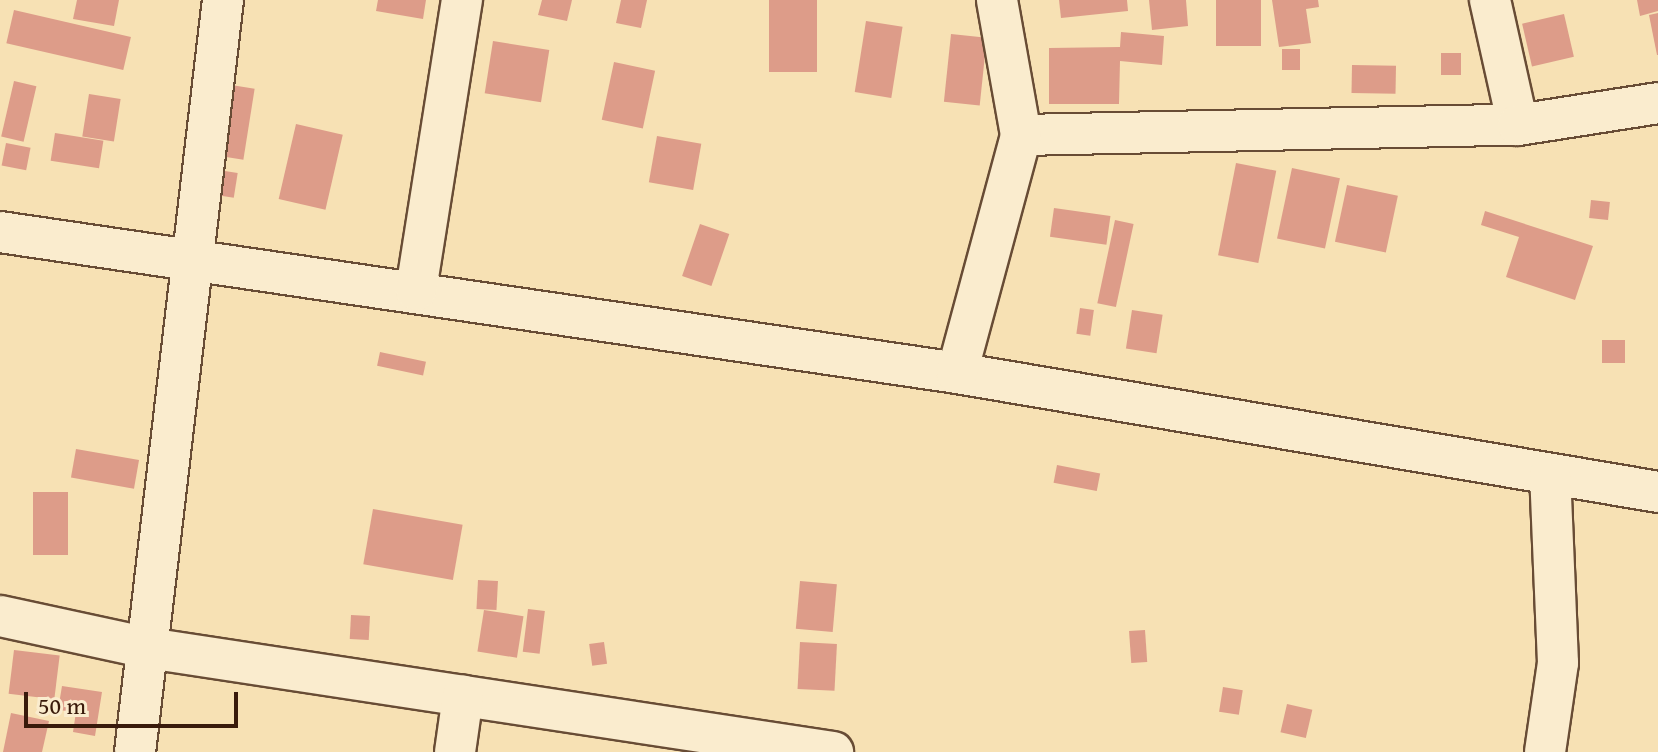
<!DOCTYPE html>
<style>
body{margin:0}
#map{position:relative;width:1658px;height:752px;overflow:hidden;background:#f7e1b4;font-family:"Gentium Book Plus",serif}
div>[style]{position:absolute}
.building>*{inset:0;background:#dd9c89;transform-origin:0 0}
.roads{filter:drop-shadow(2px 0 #684c35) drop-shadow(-2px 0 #684c35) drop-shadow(0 2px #684c35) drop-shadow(0 -2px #684c35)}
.minor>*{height:40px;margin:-20px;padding:0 20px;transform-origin:20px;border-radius:20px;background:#faecce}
span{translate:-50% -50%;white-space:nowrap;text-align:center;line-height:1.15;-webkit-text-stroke:8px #faecce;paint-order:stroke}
.scale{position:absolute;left:24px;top:692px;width:214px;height:36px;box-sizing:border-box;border:4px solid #391a0b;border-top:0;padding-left:10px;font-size:24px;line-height:28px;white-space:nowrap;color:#391a0b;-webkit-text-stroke:6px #faecce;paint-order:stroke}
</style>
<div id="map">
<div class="building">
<div style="clip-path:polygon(77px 0,119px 0,114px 26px,73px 19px)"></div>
<div style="clip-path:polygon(378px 0,426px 0,423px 19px,376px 11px)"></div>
<div style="clip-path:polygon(542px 0,572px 0,567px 21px,538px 15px)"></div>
<div style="clip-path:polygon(621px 0,647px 0,641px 28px,616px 23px)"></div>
<div style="left:769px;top:0;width:48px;height:72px"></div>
<div style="clip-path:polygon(1059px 0,1127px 0,1128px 11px,1061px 18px)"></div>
<div style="clip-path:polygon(1149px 0,1186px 0,1188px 26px,1152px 30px)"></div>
<div style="left:1216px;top:0;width:45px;height:46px"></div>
<div style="clip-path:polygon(1272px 0,1318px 0,1319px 7px,1306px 9px,1311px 43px,1279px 47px)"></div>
<div style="clip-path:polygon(1637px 0,1658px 0,1658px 11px,1640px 16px)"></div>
<div style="left:14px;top:10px;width:120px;height:34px;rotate:13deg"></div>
<div style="clip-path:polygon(1658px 13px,1658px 55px,1657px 55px,1649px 15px)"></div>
<div style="left:1564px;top:14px;width:44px;height:43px;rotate:77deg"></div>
<div style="left:866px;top:21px;width:37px;height:72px;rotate:9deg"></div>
<div style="clip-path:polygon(1121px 32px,1164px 36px,1162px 65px,1120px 61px,1119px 104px,1049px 104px,1049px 48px,1120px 47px)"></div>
<div style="left:951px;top:34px;width:36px;height:68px;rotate:6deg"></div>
<div style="left:493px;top:41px;width:57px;height:53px;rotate:9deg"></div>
<div style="left:1282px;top:49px;width:18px;height:21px"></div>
<div style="left:1441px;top:53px;width:20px;height:22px"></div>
<div style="left:614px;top:62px;width:42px;height:59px;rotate:12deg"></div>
<div style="left:1352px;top:65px;width:44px;height:28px;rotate:1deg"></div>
<div style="left:14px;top:81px;width:23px;height:57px;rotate:13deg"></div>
<div style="left:225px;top:84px;width:30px;height:72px;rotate:9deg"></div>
<div style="left:89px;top:94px;width:32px;height:43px;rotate:9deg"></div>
<div style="left:296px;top:124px;width:48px;height:77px;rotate:13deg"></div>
<div style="left:55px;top:133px;width:49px;height:28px;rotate:9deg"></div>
<div style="left:657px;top:136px;width:45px;height:47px;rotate:10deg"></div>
<div style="left:6px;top:143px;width:25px;height:23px;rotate:11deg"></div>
<div style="left:1236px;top:163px;width:41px;height:94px;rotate:11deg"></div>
<div style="left:1292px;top:168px;width:49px;height:72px;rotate:12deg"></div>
<div style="left:212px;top:169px;width:26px;height:25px;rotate:9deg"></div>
<div style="left:1347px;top:185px;width:52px;height:58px;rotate:12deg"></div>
<div style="left:1591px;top:200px;width:19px;height:18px;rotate:6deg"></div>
<div style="left:1054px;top:208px;width:57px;height:29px;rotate:8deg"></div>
<div style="clip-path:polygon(1485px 211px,1593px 246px,1575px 300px,1506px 277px,1519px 237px,1481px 225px)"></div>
<div style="left:1115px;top:220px;width:19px;height:85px;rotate:12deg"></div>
<div style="left:700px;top:224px;width:31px;height:55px;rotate:19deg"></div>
<div style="left:1080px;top:308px;width:14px;height:26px;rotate:8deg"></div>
<div style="left:1132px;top:310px;width:31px;height:39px;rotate:9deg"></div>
<div style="left:1602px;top:340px;width:23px;height:23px"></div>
<div style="left:380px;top:352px;width:47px;height:14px;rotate:12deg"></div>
<div style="left:76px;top:449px;width:64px;height:29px;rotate:10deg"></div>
<div style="left:1057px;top:465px;width:44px;height:18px;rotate:11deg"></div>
<div style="left:33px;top:492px;width:35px;height:63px"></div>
<div style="left:373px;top:509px;width:91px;height:56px;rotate:10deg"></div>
<div style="left:478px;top:580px;width:20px;height:29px;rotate:3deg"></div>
<div style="left:800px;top:581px;width:37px;height:48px;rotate:5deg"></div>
<div style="left:528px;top:609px;width:17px;height:43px;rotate:7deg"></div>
<div style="left:484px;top:610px;width:40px;height:42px;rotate:9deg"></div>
<div style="left:351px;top:615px;width:19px;height:24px;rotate:3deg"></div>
<div style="left:1145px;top:630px;width:32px;height:16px;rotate:86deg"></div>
<div style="left:604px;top:642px;width:22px;height:15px;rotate:82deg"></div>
<div style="left:800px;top:642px;width:37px;height:47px;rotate:3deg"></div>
<div style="left:14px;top:650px;width:46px;height:44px;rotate:7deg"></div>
<div style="clip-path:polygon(62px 686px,102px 692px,95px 736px,73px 732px,76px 712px,58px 710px)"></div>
<div style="left:1223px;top:687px;width:20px;height:25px;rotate:9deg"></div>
<div style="left:1287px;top:704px;width:26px;height:29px;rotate:13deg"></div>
<div style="clip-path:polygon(11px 713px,49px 721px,42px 752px,3px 752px)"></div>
</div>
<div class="roads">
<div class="minor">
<div style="left:1490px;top:0;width:128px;rotate:77.4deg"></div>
<div style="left:1021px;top:135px;width:497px;rotate:-1.2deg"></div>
<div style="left:1518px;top:125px;width:142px;rotate:-8.9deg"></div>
<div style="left:0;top:232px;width:967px;rotate:8.38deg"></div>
<div style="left:957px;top:373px;width:711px;rotate:9.63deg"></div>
<div style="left:416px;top:290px;width:294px;rotate:-81deg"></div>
<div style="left:957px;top:373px;width:246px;rotate:-74.9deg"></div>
<div style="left:1021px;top:135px;width:137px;rotate:-100.1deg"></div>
<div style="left:0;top:616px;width:151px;rotate:12.2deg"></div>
<div style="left:148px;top:648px;width:693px;rotate:8.63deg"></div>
<div style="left:135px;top:752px;width:757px;rotate:-83.33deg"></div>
<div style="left:455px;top:752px;width:57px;rotate:-81.9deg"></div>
<div style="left:1545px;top:752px;width:90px;rotate:-81.7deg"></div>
<div style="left:1558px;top:663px;width:189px;rotate:-92.4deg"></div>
</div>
</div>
<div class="scale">50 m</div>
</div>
